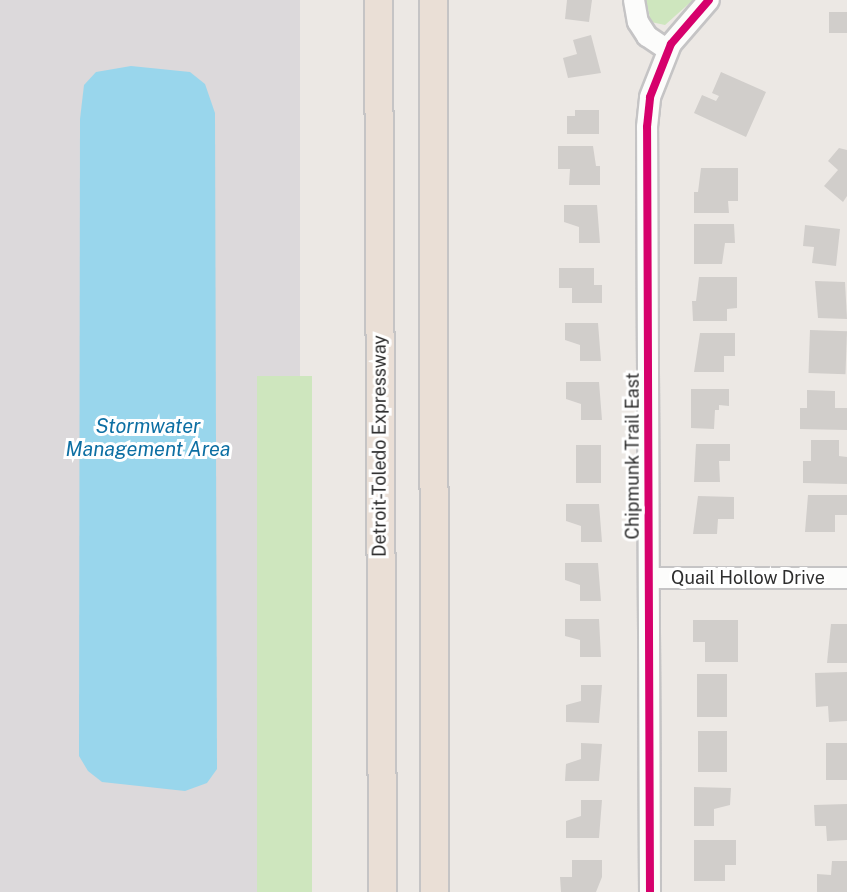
<!DOCTYPE html>
<style>
body{margin:0}
#map{position:relative;width:847px;height:892px;overflow:hidden;background:#ece8e4;font-family:"Public Sans",sans-serif}
div>[style]{position:absolute}
.industrial>*{inset:0;background:#dcd9db;transform-origin:0 0}
.green>*{inset:0;background:#cee6be;transform-origin:0 0}
.water>*{inset:0;background:#99d6ec}
.building>*{inset:0;background:#d1cecb;transform-origin:0 0}
.roads{filter:drop-shadow(2px 0 #c5c4c5) drop-shadow(-2px 0 #c5c4c5) drop-shadow(0 2px #c5c4c5) drop-shadow(0 -2px #c5c4c5)}
.minor>*{height:20px;margin:-10px;padding:0 10px;transform-origin:10px;border-radius:10px;background:#fcfcfb}
.highway>*{height:27px;margin:-13.5px;padding:0 13.5px;transform-origin:13.5px;border-radius:13.5px;background:#eadfd6}
.cycleway>*{height:8px;margin:-4px;padding:0 4px;transform-origin:4px;border-radius:4px;background:#d6006c}
span{translate:-50% -50%;white-space:nowrap;text-align:center;line-height:1.15;-webkit-text-stroke:6px #fff;paint-order:stroke}
.street-label{font-size:18px;color:#2e2e2e}
.water-label{font-size:20px;color:#0d6fa3;font-style:italic}
</style>
<div id="map">
<div class="industrial">
<div style="left:0;top:0;width:300px;height:892px"></div>
</div>
<div class="green">
<div style="clip-path:polygon(646px 0,693px 0,665px 25px,651px 22px)"></div>
<div style="left:312px;top:376px;width:516px;height:55px;rotate:90deg"></div>
</div>
<div class="water">
<div style="clip-path:polygon(131px 66px,190px 72px,205px 84px,215px 113px,217px 769px,207px 783px,185px 791px,102px 782px,88px 771px,79px 756px,80px 119px,84px 85px,96px 72px)"></div>
</div>
<div class="building">
<div style="clip-path:polygon(567px 0,592px 0,589px 22px,565px 19px)"></div>
<div style="left:829px;top:12px;width:18px;height:21px"></div>
<div style="clip-path:polygon(591px 35px,601px 73px,568px 78px,563px 58px,577px 54px,573px 40px)"></div>
<div style="clip-path:polygon(721px 72px,766px 92px,746px 137px,694px 113px,702px 95px,716px 101px,719px 96px,712px 93px)"></div>
<div style="clip-path:polygon(575px 110px,599px 110px,599px 134px,567px 134px,567px 116px,575px 116px)"></div>
<div style="clip-path:polygon(558px 146px,593px 146px,596px 166px,600px 166px,600px 185px,569px 185px,570px 169px,558px 169px)"></div>
<div style="clip-path:polygon(839px 148px,847px 150px,847px 196px,843px 202px,824px 186px,838px 170px,828px 161px)"></div>
<div style="clip-path:polygon(701px 168px,738px 168px,738px 201px,728px 201px,729px 213px,694px 213px,694px 192px,698px 192px)"></div>
<div style="clip-path:polygon(564px 205px,597px 205px,600px 243px,579px 243px,579px 227px,564px 222px)"></div>
<div style="clip-path:polygon(694px 224px,734px 224px,735px 243px,725px 243px,722px 264px,694px 264px)"></div>
<div style="clip-path:polygon(805px 225px,840px 229px,836px 266px,812px 263px,814px 247px,803px 246px)"></div>
<div style="clip-path:polygon(559px 268px,594px 268px,594px 285px,602px 285px,602px 303px,572px 303px,572px 288px,559px 288px)"></div>
<div style="clip-path:polygon(699px 277px,737px 277px,737px 308px,727px 309px,727px 321px,693px 321px,692px 301px,696px 301px)"></div>
<div style="clip-path:polygon(815px 281px,845px 282px,847px 319px,818px 318px)"></div>
<div style="clip-path:polygon(565px 323px,598px 323px,601px 361px,580px 361px,580px 345px,565px 340px)"></div>
<div style="left:810px;top:330px;width:37px;height:43px;rotate:2deg"></div>
<div style="clip-path:polygon(700px 333px,735px 333px,735px 356px,724px 356px,724px 372px,694px 372px)"></div>
<div style="clip-path:polygon(566px 382px,599px 382px,602px 420px,581px 420px,581px 404px,566px 399px)"></div>
<div style="clip-path:polygon(691px 389px,729px 389px,729px 406px,719px 405px,719px 410px,715px 410px,714px 429px,691px 428px)"></div>
<div style="clip-path:polygon(807px 390px,835px 391px,835px 408px,847px 408px,847px 430px,800px 429px,800px 408px,807px 408px)"></div>
<div style="clip-path:polygon(811px 440px,839px 440px,839px 456px,847px 457px,847px 484px,803px 483px,803px 461px,811px 461px)"></div>
<div style="clip-path:polygon(696px 444px,730px 444px,730px 461px,719px 461px,720px 482px,694px 482px)"></div>
<div style="left:576px;top:445px;width:25px;height:38px"></div>
<div style="clip-path:polygon(808px 495px,847px 495px,847px 515px,835px 515px,835px 532px,805px 532px)"></div>
<div style="clip-path:polygon(698px 496px,734px 497px,734px 519px,718px 519px,717px 534px,693px 534px)"></div>
<div style="clip-path:polygon(566px 504px,599px 504px,602px 542px,581px 542px,581px 526px,566px 521px)"></div>
<div style="clip-path:polygon(565px 563px,598px 563px,601px 601px,580px 601px,580px 585px,565px 580px)"></div>
<div style="clip-path:polygon(565px 619px,599px 619px,601px 657px,580px 657px,580px 640px,565px 636px)"></div>
<div style="clip-path:polygon(693px 620px,738px 620px,738px 662px,705px 662px,705px 642px,693px 642px)"></div>
<div style="clip-path:polygon(831px 624px,847px 624px,847px 663px,827px 663px)"></div>
<div style="clip-path:polygon(847px 672px,847px 721px,829px 722px,828px 706px,816px 707px,815px 673px)"></div>
<div style="left:727px;top:674px;width:43px;height:30px;rotate:90deg"></div>
<div style="clip-path:polygon(581px 685px,602px 685px,599px 723px,566px 722px,566px 705px,581px 701px)"></div>
<div style="left:698px;top:731px;width:29px;height:41px"></div>
<div style="clip-path:polygon(581px 743px,602px 744px,599px 781px,565px 781px,566px 764px,581px 759px)"></div>
<div style="left:826px;top:743px;width:21px;height:37px"></div>
<div style="clip-path:polygon(694px 787px,731px 788px,730px 805px,714px 809px,714px 826px,694px 826px)"></div>
<div style="clip-path:polygon(581px 800px,602px 800px,599px 838px,566px 838px,566px 821px,581px 816px)"></div>
<div style="clip-path:polygon(847px 804px,847px 840px,827px 841px,826px 826px,815px 826px,814px 805px)"></div>
<div style="clip-path:polygon(694px 840px,736px 840px,736px 865px,725px 865px,725px 881px,694px 881px)"></div>
<div style="clip-path:polygon(572px 860px,602px 860px,602px 877px,596px 892px,561px 892px,560px 877px,572px 877px)"></div>
<div style="clip-path:polygon(832px 861px,847px 861px,847px 892px,817px 892px,817px 874px,831px 875px)"></div>
</div>
<div class="roads">
<div class="minor">
<div style="left:634px;top:0;width:22px;rotate:80deg"></div>
<div style="left:638px;top:22px;width:17px;rotate:57deg"></div>
<div style="left:647px;top:36px;width:25px;rotate:34deg"></div>
<div style="left:649px;top:578px;width:198px"></div>
<div style="left:650px;top:892px;width:765px;rotate:-90.22deg"></div>
<div style="left:647px;top:127px;width:30px;rotate:-84deg"></div>
<div style="left:650px;top:97px;width:57px;rotate:-68.4deg"></div>
<div style="left:671px;top:44px;width:58px;rotate:-49.2deg"></div>
</div>
<div class="highway">
<div style="left:378px;top:0;width:892px;rotate:89.74deg"></div>
<div style="left:433px;top:0;width:892px;rotate:89.94deg"></div>
</div>
</div>
<div class="cycleway">
<div style="left:650px;top:892px;width:765px;rotate:-90.22deg"></div>
<div style="left:647px;top:127px;width:30px;rotate:-84deg"></div>
<div style="left:650px;top:97px;width:57px;rotate:-68.4deg"></div>
<div style="left:671px;top:44px;width:58px;rotate:-49.2deg"></div>
</div>
<div class="street-label">
<span style="left:380px;top:446px;rotate:-90deg">Detroit-Toledo Expressway</span>
<span style="left:633px;top:456px;rotate:-90deg">Chipmunk Trail East</span>
<span style="left:748px;top:578px">Quail Hollow Drive</span>
</div>
<div class="water-label">
<span style="left:148px;top:438px">Stormwater<br>Management Area</span>
</div>
</div>
